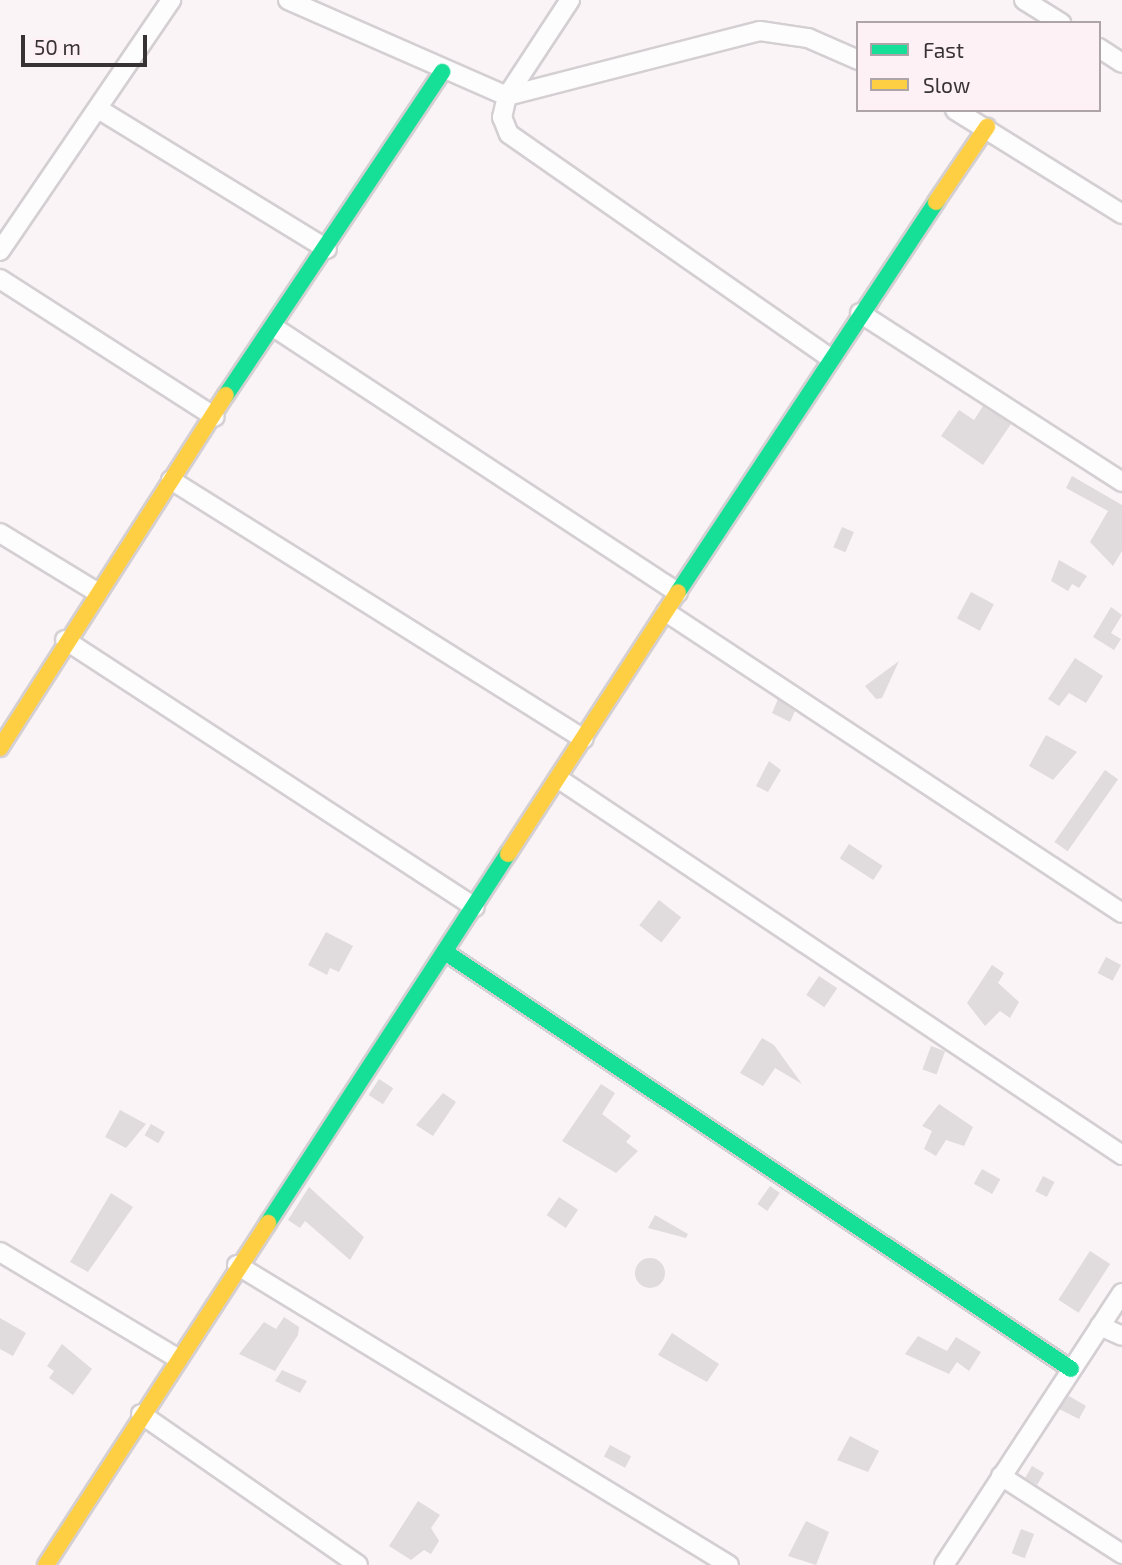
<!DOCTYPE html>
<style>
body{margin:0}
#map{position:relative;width:1122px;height:1565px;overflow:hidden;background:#fbf4f7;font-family:"Exo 2",sans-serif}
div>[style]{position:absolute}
.building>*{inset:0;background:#e0dbdd;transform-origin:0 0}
.round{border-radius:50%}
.roads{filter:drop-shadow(2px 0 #d4cfd2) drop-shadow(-2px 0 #d4cfd2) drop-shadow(0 2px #d4cfd2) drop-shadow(0 -2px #d4cfd2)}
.street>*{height:18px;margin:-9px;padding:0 9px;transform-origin:9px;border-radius:9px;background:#fefdfe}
.fast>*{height:16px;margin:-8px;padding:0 8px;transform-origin:8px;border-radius:8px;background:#16e098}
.slow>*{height:16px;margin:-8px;padding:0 8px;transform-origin:8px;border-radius:8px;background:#ffcf43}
span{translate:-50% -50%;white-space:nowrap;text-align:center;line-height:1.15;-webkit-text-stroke:6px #fef1f6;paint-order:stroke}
.legend{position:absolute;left:856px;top:21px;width:245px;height:91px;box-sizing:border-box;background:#fef1f6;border:2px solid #aea5a8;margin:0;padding:9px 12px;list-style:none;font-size:21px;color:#373234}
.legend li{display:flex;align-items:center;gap:14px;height:35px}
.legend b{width:35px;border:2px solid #aea5a8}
.scale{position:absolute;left:21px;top:35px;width:126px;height:32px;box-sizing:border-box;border:4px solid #373234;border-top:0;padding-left:9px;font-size:21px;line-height:24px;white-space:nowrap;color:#373234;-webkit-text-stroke:5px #fef1f6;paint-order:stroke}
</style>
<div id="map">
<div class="building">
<div style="clip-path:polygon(983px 406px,1011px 424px,983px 465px,941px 436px,959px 410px,974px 420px)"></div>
<div style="clip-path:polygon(1072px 476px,1122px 505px,1122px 551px,1113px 566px,1090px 542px,1108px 511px,1066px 488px)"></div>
<div style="left:842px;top:527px;width:13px;height:22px;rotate:23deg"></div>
<div style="clip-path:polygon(1059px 560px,1087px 576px,1079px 588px,1072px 584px,1068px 591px,1051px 581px)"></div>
<div style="left:971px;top:592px;width:26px;height:30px;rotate:28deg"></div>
<div style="clip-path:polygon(1111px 607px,1122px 615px,1111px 633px,1121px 639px,1114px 650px,1093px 637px)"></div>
<div style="clip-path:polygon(1075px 658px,1103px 676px,1086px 703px,1069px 693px,1059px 706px,1048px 699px)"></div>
<div style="clip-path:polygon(899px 661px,882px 698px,876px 699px,865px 686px)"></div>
<div style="clip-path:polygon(778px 699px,795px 711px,790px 722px,772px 713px)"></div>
<div style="clip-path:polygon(1046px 735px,1077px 752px,1053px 780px,1029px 766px)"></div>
<div style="clip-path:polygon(769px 761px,781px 770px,768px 792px,756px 786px)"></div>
<div style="left:1105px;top:770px;width:16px;height:88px;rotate:35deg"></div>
<div style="left:849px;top:844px;width:40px;height:17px;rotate:33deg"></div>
<div style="left:659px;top:900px;width:28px;height:32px;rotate:38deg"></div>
<div style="clip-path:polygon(326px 932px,353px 946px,339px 972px,330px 968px,327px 975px,308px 965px)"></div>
<div style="left:1106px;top:957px;width:17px;height:18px;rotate:28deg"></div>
<div style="clip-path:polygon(992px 965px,1004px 973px,998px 983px,1019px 1002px,1010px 1018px,1000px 1011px,985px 1026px,967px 1003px)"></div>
<div style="left:819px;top:976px;width:22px;height:23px;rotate:34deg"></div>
<div style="clip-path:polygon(762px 1038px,774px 1045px,802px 1084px,775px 1068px,763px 1086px,740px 1073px)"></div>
<div style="left:931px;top:1046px;width:15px;height:25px;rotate:20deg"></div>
<div style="left:379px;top:1079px;width:17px;height:19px;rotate:33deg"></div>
<div style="clip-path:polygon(601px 1084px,615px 1093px,602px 1114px,631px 1136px,626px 1142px,638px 1151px,616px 1173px,562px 1141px)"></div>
<div style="clip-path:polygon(443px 1093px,456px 1102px,433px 1136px,416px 1125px)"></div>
<div style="clip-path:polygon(939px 1104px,973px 1127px,964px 1146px,946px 1140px,936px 1156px,924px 1149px,932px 1131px,922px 1126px)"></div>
<div style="clip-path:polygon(120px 1110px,146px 1124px,126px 1148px,105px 1137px)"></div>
<div style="left:151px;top:1124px;width:16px;height:13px;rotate:30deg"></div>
<div style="left:982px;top:1169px;width:21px;height:17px;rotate:29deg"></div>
<div style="left:1043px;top:1176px;width:13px;height:17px;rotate:27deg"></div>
<div style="left:770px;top:1186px;width:12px;height:22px;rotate:35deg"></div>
<div style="clip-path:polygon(309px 1187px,364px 1237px,350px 1260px,305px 1221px,300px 1228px,288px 1220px)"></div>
<div style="clip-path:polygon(111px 1193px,133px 1207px,88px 1272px,70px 1262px)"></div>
<div style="left:559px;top:1197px;width:23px;height:22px;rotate:34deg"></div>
<div style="clip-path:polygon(655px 1215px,688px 1234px,686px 1238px,648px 1228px)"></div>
<div style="left:1090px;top:1251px;width:24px;height:58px;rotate:33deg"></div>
<div class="round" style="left:635px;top:1258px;width:30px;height:30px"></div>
<div style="clip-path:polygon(284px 1317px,299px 1327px,298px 1335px,275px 1371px,239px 1354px,264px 1322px,276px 1329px)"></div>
<div style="clip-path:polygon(0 1318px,26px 1333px,13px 1356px,0 1349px)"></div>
<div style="clip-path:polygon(672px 1333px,719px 1364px,707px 1382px,658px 1355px)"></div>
<div style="clip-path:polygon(918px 1336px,947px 1351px,956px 1337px,981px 1352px,969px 1371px,957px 1362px,949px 1374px,905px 1354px)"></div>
<div style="clip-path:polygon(62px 1344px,92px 1369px,73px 1395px,49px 1378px,54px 1371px,47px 1366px)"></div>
<div style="clip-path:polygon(282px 1370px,307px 1381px,300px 1393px,275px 1381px)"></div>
<div style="clip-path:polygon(1069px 1396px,1086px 1406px,1079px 1419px,1059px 1409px)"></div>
<div style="clip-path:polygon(850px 1436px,879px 1451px,868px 1472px,837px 1460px)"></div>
<div style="left:610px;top:1445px;width:24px;height:13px;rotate:28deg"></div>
<div style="left:1032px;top:1466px;width:14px;height:14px;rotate:30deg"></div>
<div style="clip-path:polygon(418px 1501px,440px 1515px,431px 1528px,439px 1541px,431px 1554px,424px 1550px,411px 1560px,389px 1546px)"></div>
<div style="clip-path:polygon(806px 1521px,829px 1532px,816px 1565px,788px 1556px)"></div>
<div style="left:1021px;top:1529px;width:14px;height:26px;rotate:21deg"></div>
</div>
<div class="roads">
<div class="street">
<div style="left:288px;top:0;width:239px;rotate:23.7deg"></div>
<div style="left:507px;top:96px;width:261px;rotate:-14.4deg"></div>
<div style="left:760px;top:31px;width:49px;rotate:8.3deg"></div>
<div style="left:808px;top:38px;width:55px;rotate:23.7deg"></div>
<div style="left:570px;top:0;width:115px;rotate:123.3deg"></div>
<div style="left:507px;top:96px;width:22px;rotate:103deg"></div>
<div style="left:502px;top:117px;width:18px;rotate:68deg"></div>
<div style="left:509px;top:134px;width:391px;rotate:34.9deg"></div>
<div style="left:1024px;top:0;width:44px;rotate:31.9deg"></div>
<div style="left:1099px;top:48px;width:27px;rotate:33deg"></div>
<div style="left:100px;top:110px;width:266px;rotate:31.5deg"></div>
<div style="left:955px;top:110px;width:197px;rotate:31.9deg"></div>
<div style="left:0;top:251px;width:304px;rotate:-55.7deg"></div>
<div style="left:0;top:279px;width:255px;rotate:32.7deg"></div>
<div style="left:860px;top:313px;width:312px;rotate:32.8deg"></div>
<div style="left:275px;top:328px;width:482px;rotate:33.3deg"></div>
<div style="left:171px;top:480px;width:487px;rotate:32.1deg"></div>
<div style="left:0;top:533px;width:111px;rotate:31.4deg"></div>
<div style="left:666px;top:612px;width:546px;rotate:33.43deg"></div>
<div style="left:65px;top:640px;width:489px;rotate:33.1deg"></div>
<div style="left:559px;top:779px;width:677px;rotate:33.74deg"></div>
<div style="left:0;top:1252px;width:206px;rotate:30.9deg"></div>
<div style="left:237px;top:1265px;width:576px;rotate:31.37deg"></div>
<div style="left:1100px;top:1326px;width:24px;rotate:24deg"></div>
<div style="left:141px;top:1414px;width:264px;rotate:34.8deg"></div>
<div style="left:1001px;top:1476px;width:144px;rotate:32.8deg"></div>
<div style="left:944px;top:1565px;width:325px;rotate:-56.8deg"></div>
</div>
<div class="fast">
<div style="left:226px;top:395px;width:389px;rotate:-56.2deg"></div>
<div style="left:678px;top:592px;width:468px;rotate:-56.5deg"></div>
<div style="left:445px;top:952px;width:752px;rotate:33.67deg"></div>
<div style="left:268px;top:1223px;width:440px;rotate:-57deg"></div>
</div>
<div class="slow">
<div style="left:936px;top:202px;width:91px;rotate:-55.8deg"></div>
<div style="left:0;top:748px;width:419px;rotate:-57.4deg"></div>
<div style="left:508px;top:854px;width:312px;rotate:-57deg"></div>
<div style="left:46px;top:1565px;width:408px;rotate:-57deg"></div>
</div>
</div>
<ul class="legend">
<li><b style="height:9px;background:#16e098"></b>Fast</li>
<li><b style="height:9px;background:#ffcf43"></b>Slow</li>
</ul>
<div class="scale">50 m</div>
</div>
